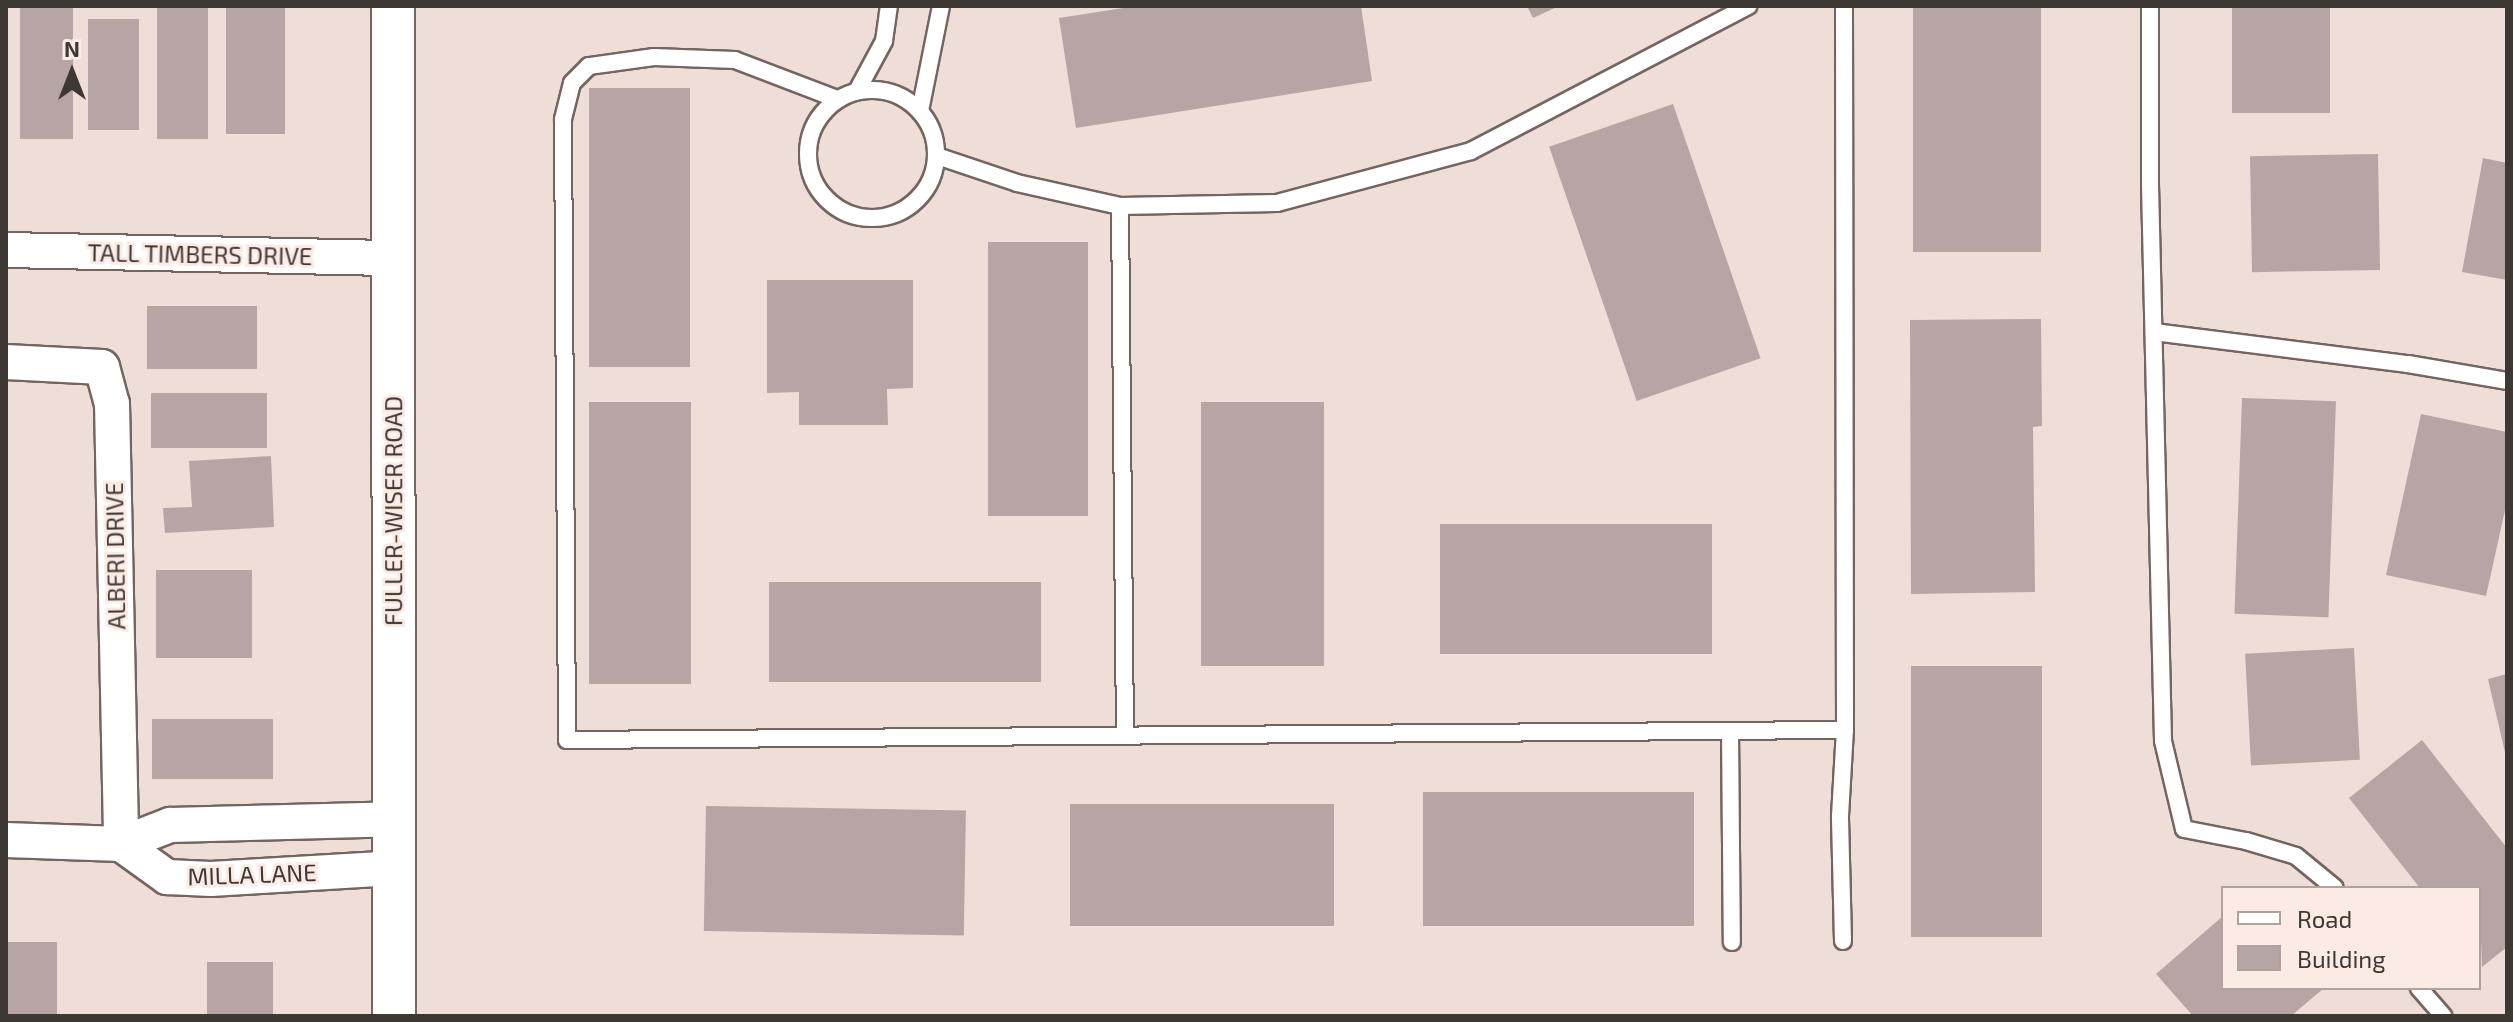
<!DOCTYPE html>
<style>
body{margin:0}
#map{position:relative;width:2513px;height:1022px;overflow:hidden;background:#eeded7;font-family:"Exo 2",sans-serif}
div>[style]{position:absolute}
.building>*{inset:0;background:#b6a5a4;transform-origin:0 0}
.roads{filter:drop-shadow(2px 0 #746560) drop-shadow(-2px 0 #746560) drop-shadow(0 2px #746560) drop-shadow(0 -2px #746560)}
.service>*{height:16px;margin:-8px;padding:0 8px;transform-origin:8px;border-radius:8px;background:#fff}
.service>.ring{margin:-8px;padding:0;box-sizing:content-box;background:none;border:16px solid #fff;border-radius:50%}
.minor>*{height:34px;margin:-17px;padding:0 17px;transform-origin:17px;border-radius:17px;background:#fff}
.tertiary>*{height:42px;margin:-21px;padding:0 21px;transform-origin:21px;border-radius:21px;background:#fff}
span{translate:-50% -50%;white-space:nowrap;text-align:center;line-height:1.15;-webkit-text-stroke:6px #fbebe4;paint-order:stroke}
.street-label{font-size:24px;color:#3e3835}
.frame{position:absolute;inset:0;border:8px solid #3e3835;pointer-events:none}
.legend{position:absolute;left:2221px;top:886px;width:260px;height:104px;box-sizing:border-box;background:#fbebe4;border:2px solid #afa39e;margin:0;padding:10px 14px;list-style:none;font-size:24px;color:#3e3835}
.legend li{display:flex;align-items:center;gap:16px;height:40px}
.legend b{width:40px;border:2px solid #afa39e}
.north{position:absolute;left:32px;top:32px;width:80px;height:80px;-webkit-text-stroke:6px #fbebe4;paint-order:stroke;rotate:0deg;font-size:22px;font-weight:700;line-height:32px;text-align:center;color:#3e3835}
.north::after{content:'';display:block;margin:auto;width:28px;height:36px;background:#3e3835;clip-path:polygon(50% 0,100% 100%,50% 72%,0 100%)}
</style>
<div id="map">
<div class="building">
<div style="left:20px;top:6px;width:53px;height:133px"></div>
<div style="left:157px;top:6px;width:51px;height:133px"></div>
<div style="clip-path:polygon(1136px 6px,1361px 6px,1372px 81px,1076px 128px,1059px 18px)"></div>
<div style="clip-path:polygon(1527px 6px,1559px 6px,1533px 18px)"></div>
<div style="left:1913px;top:6px;width:128px;height:246px"></div>
<div style="left:2232px;top:6px;width:98px;height:107px"></div>
<div style="left:226px;top:7px;width:59px;height:127px"></div>
<div style="left:88px;top:19px;width:51px;height:111px"></div>
<div style="left:589px;top:88px;width:101px;height:279px"></div>
<div style="left:1673px;top:104px;width:269px;height:131px;rotate:71deg"></div>
<div style="left:2378px;top:154px;width:116px;height:128px;rotate:89deg"></div>
<div style="clip-path:polygon(2483px 158px,2507px 163px,2507px 280px,2462px 272px)"></div>
<div style="left:988px;top:242px;width:100px;height:274px"></div>
<div style="clip-path:polygon(767px 280px,913px 280px,913px 388px,887px 389px,888px 425px,799px 425px,799px 392px,767px 393px)"></div>
<div style="left:147px;top:306px;width:110px;height:63px"></div>
<div style="clip-path:polygon(2041px 319px,2042px 426px,2033px 427px,2035px 592px,1911px 594px,1910px 320px)"></div>
<div style="left:151px;top:393px;width:116px;height:55px"></div>
<div style="left:2242px;top:398px;width:94px;height:216px;rotate:2deg"></div>
<div style="left:589px;top:402px;width:102px;height:282px"></div>
<div style="left:1201px;top:402px;width:123px;height:264px"></div>
<div style="clip-path:polygon(2421px 414px,2507px 432px,2507px 501px,2486px 596px,2386px 575px)"></div>
<div style="clip-path:polygon(271px 456px,274px 527px,165px 533px,163px 508px,192px 507px,189px 461px)"></div>
<div style="left:1440px;top:524px;width:272px;height:130px"></div>
<div style="left:156px;top:570px;width:96px;height:88px"></div>
<div style="left:769px;top:582px;width:272px;height:100px"></div>
<div style="left:2354px;top:648px;width:112px;height:109px;rotate:87deg"></div>
<div style="left:1911px;top:666px;width:131px;height:271px"></div>
<div style="clip-path:polygon(2507px 674px,2507px 756px,2506px 757px,2488px 679px)"></div>
<div style="left:152px;top:719px;width:121px;height:60px"></div>
<div style="clip-path:polygon(2422px 740px,2507px 848px,2507px 947px,2482px 967px,2479px 888px,2420px 888px,2349px 798px)"></div>
<div style="left:1694px;top:792px;width:134px;height:271px;rotate:90deg"></div>
<div style="left:1070px;top:804px;width:264px;height:122px"></div>
<div style="left:706px;top:806px;width:260px;height:125px;rotate:1deg"></div>
<div style="clip-path:polygon(2223px 916px,2223px 988px,2324px 988px,2291px 1016px,2193px 1016px,2156px 974px)"></div>
<div style="left:6px;top:942px;width:51px;height:74px"></div>
<div style="left:207px;top:962px;width:66px;height:54px"></div>
</div>
<div class="roads">
<div class="service">
<div style="left:2150px;top:6px;width:179px;rotate:90deg"></div>
<div style="left:2150px;top:185px;width:556px;rotate:88.66deg"></div>
<div style="left:2163px;top:741px;width:90px;rotate:76.6deg"></div>
<div style="left:2184px;top:829px;width:63px;rotate:11deg"></div>
<div style="left:2246px;top:841px;width:52px;rotate:16.7deg"></div>
<div style="left:2296px;top:856px;width:50px;rotate:39.4deg"></div>
<div class="ring" style="left:808px;top:90px;width:112px;height:112px"></div>
<div style="left:857px;top:91px;width:57px;rotate:-61.6deg"></div>
<div style="left:884px;top:41px;width:35px;rotate:-82deg"></div>
<div style="left:837px;top:99px;width:109px;rotate:-159.1deg"></div>
<div style="left:735px;top:60px;width:81px;rotate:-177.9deg"></div>
<div style="left:654px;top:57px;width:66px;rotate:172.1deg"></div>
<div style="left:589px;top:66px;width:24px;rotate:135deg"></div>
<div style="left:572px;top:83px;width:38px;rotate:104deg"></div>
<div style="left:563px;top:120px;width:620px;rotate:89.63deg"></div>
<div style="left:567px;top:740px;width:1278px;rotate:-0.45deg"></div>
<div style="left:1845px;top:730px;width:724px;rotate:-90.08deg"></div>
<div style="left:920px;top:111px;width:107px;rotate:-78.7deg"></div>
<div style="left:937px;top:156px;width:84px;rotate:18.6deg"></div>
<div style="left:1017px;top:183px;width:106px;rotate:12.6deg"></div>
<div style="left:1120px;top:206px;width:157px;rotate:-1.1deg"></div>
<div style="left:1277px;top:203px;width:201px;rotate:-15deg"></div>
<div style="left:1471px;top:151px;width:313px;rotate:-27.6deg"></div>
<div style="left:1120px;top:206px;width:530px;rotate:89.46deg"></div>
<div style="left:2154px;top:332px;width:256px;rotate:7.2deg"></div>
<div style="left:2408px;top:364px;width:100px;rotate:9.7deg"></div>
<div style="left:1730px;top:731px;width:211px;rotate:89.5deg"></div>
<div style="left:1843px;top:941px;width:125px;rotate:-91.4deg"></div>
<div style="left:1840px;top:816px;width:86px;rotate:-86.7deg"></div>
<div style="left:2419px;top:988px;width:37px;rotate:49deg"></div>
</div>
<div class="minor">
<div style="left:6px;top:250px;width:387px;rotate:1.2deg"></div>
<div style="left:6px;top:362px;width:96px;rotate:3deg"></div>
<div style="left:102px;top:367px;width:38px;rotate:75deg"></div>
<div style="left:112px;top:404px;width:440px;rotate:88.8deg"></div>
<div style="left:6px;top:840px;width:115px;rotate:2deg"></div>
<div style="left:121px;top:844px;width:53px;rotate:-21.2deg"></div>
<div style="left:170px;top:825px;width:224px;rotate:-1.5deg"></div>
<div style="left:121px;top:844px;width:57px;rotate:35.7deg"></div>
<div style="left:167px;top:877px;width:44px;rotate:2.6deg"></div>
<div style="left:211px;top:879px;width:183px;rotate:-3.4deg"></div>
</div>
<div class="tertiary">
<div style="left:393px;top:6px;width:1010px;rotate:89.94deg"></div>
</div>
</div>
<div class="street-label">
<span style="left:200px;top:254px;rotate:1deg">TALL TIMBERS DRIVE</span>
<span style="left:393px;top:511px;rotate:-90deg">FULLER-WISER ROAD</span>
<span style="left:115px;top:556px;rotate:-91deg">ALBERI DRIVE</span>
<span style="left:252px;top:874px;rotate:-2deg">MILLA LANE</span>
</div>
<div class="frame"></div>
<ul class="legend">
<li><b style="height:10px;background:#fff"></b>Road</li>
<li><b style="height:22px;background:#b6a5a4"></b>Building</li>
</ul>
<div class="north">N</div>
</div>
